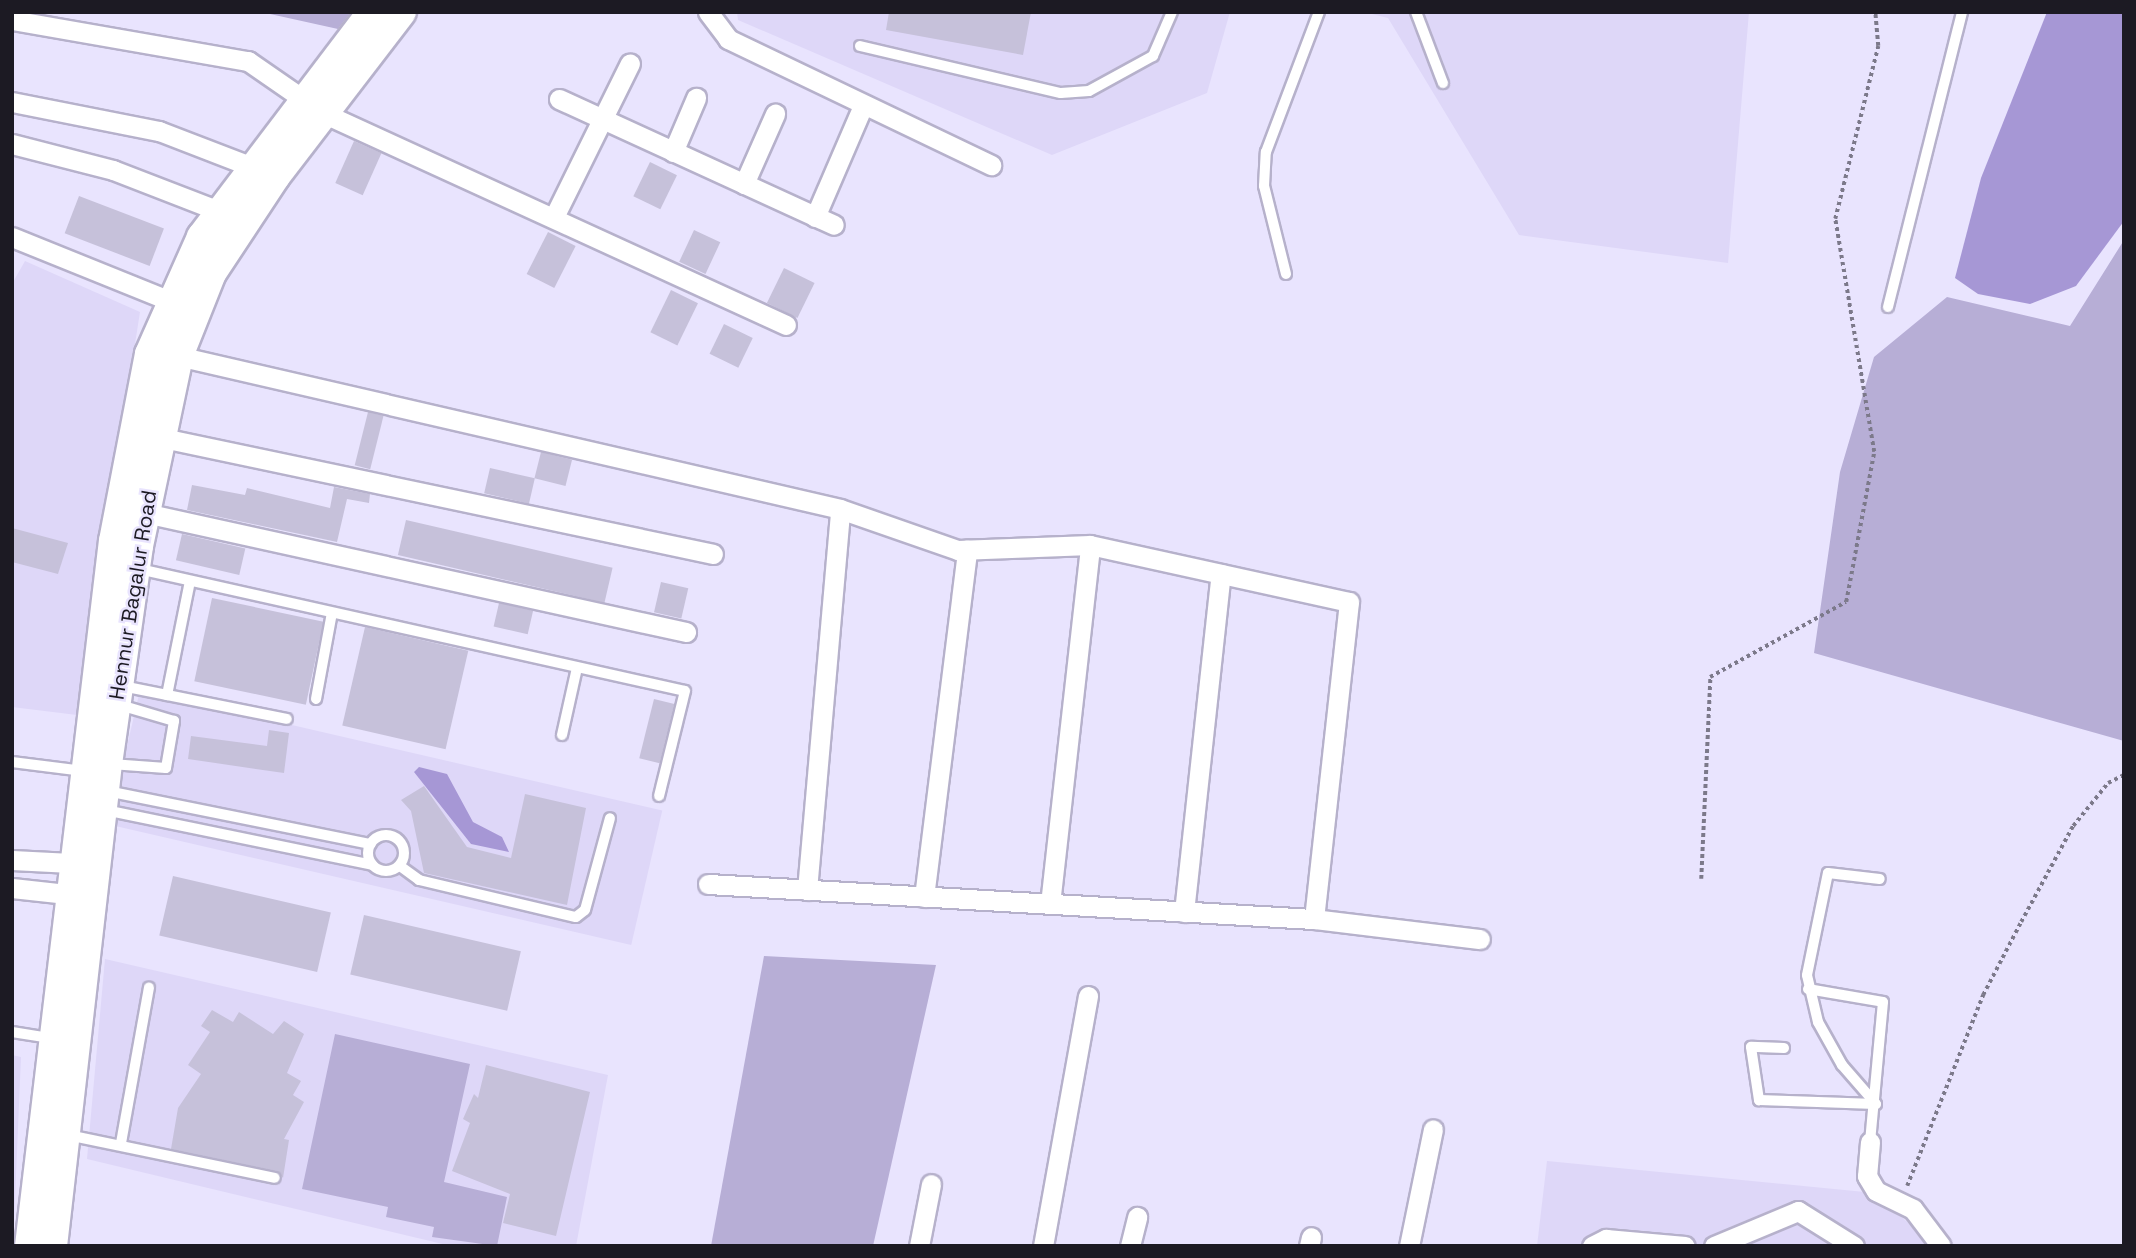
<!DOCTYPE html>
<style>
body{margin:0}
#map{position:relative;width:2136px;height:1258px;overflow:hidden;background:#e9e4fe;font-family:"Space Grotesk",sans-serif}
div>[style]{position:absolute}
.built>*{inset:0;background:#ded7f8;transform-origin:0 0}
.green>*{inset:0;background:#b7aed6}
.water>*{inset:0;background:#a697d5}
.building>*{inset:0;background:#c6c1da;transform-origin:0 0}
.path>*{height:3.5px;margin-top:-1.75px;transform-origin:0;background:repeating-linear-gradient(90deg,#7c798a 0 3.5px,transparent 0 7px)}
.roads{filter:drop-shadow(2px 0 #b6b1cb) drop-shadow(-2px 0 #b6b1cb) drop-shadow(0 2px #b6b1cb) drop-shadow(0 -2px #b6b1cb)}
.lane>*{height:10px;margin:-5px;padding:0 5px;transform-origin:5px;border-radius:5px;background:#fff}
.lane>.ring{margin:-5px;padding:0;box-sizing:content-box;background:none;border:10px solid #fff;border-radius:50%}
.street>*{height:19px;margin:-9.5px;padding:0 9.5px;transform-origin:9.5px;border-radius:9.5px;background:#fff}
.primary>*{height:30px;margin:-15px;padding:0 15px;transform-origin:15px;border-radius:15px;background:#fff}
span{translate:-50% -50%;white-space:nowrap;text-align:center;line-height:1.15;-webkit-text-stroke:5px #e9e4fe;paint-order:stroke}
.street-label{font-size:21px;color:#1c1a23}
.frame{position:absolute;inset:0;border:14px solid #1c1a23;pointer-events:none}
</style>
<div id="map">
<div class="built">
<div style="clip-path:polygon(737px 12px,1230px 12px,1207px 93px,1052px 155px,738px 20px)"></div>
<div style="clip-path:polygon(1364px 12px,1749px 12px,1728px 263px,1519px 235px,1388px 18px)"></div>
<div style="clip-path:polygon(25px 261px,140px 312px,77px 715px,12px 707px,12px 284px)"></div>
<div style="left:140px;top:690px;width:536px;height:138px;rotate:13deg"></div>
<div style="clip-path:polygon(105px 959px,608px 1075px,576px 1246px,451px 1246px,87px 1159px)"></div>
<div style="clip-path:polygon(12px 1055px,21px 1057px,13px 1246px,12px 1246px)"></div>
<div style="clip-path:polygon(1547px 1161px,1875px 1193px,1934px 1246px,1537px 1246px)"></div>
</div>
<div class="green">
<div style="clip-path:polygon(261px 12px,351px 12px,338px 29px)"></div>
<div style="clip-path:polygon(2124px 240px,2124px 741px,1814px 653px,1840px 472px,1874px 357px,1947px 297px,2070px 326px)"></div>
<div style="clip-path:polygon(764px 956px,936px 965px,873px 1246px,711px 1246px)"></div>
<div style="clip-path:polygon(335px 1034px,470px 1064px,444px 1182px,507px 1197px,497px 1246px,432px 1237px,434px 1227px,386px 1217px,388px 1207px,302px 1189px)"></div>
</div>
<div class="water">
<div style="clip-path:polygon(2047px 12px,2124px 12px,2124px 221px,2076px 286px,2030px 304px,1978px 294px,1955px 278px,1981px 178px)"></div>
<div style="clip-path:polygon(419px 767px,447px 774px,473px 822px,502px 837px,509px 852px,471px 844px,414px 772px)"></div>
</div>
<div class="building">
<div style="clip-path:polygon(889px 12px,1031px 12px,1023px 55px,886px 30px)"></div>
<div style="left:354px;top:141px;width:30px;height:46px;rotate:24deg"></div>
<div style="left:650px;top:162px;width:30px;height:38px;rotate:26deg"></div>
<div style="left:79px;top:196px;width:91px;height:40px;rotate:21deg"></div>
<div style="left:694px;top:230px;width:29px;height:35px;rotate:25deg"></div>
<div style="left:548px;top:232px;width:31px;height:47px;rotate:27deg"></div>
<div style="left:784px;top:268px;width:34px;height:39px;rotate:26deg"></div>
<div style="left:671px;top:290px;width:30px;height:47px;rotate:26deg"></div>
<div style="left:724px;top:324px;width:32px;height:33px;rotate:26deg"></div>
<div style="left:368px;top:412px;width:16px;height:55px;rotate:14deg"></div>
<div style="left:541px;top:452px;width:32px;height:27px;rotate:14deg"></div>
<div style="left:490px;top:468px;width:46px;height:26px;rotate:13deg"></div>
<div style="clip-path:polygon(192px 485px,245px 495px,247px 488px,330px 508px,334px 487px,370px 494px,369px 503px,347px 499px,337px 542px,187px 510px)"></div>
<div style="left:406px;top:520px;width:212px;height:36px;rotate:13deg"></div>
<div style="clip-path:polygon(12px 528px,68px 543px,58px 574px,12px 562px)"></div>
<div style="left:182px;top:534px;width:65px;height:27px;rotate:13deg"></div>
<div style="left:661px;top:582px;width:28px;height:31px;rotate:13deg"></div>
<div style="left:212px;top:598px;width:114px;height:85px;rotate:12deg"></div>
<div style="left:499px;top:603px;width:35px;height:24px;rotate:13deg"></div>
<div style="left:365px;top:627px;width:106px;height:101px;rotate:13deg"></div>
<div style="left:654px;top:699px;width:21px;height:61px;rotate:14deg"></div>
<div style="clip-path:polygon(269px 730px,289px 733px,284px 773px,188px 759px,191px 736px,267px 746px)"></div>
<div style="clip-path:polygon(424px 786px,467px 847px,511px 858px,525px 794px,586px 808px,567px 905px,424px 873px,411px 811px,401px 800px)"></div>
<div style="left:173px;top:876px;width:162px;height:61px;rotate:13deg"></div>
<div style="left:364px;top:915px;width:161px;height:61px;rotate:13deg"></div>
<div style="clip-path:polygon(212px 1010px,233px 1022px,239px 1012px,273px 1034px,284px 1021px,304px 1034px,287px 1073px,301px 1081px,293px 1095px,304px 1102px,284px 1139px,289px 1140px,283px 1178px,277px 1171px,171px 1149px,178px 1108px,201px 1074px,188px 1065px,210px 1032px,201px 1026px)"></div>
<div style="clip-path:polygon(486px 1065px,590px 1092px,556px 1236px,503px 1223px,510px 1194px,452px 1171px,470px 1123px,463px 1119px,474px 1094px,478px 1098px)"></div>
</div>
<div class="path">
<div style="left:1701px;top:879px;width:202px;rotate:-87.4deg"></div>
<div style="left:1710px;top:677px;width:155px;rotate:-28.9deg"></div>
<div style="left:1846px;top:602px;width:153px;rotate:-79.4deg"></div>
<div style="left:1874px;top:452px;width:236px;rotate:-99.5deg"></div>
<div style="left:1835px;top:219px;width:178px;rotate:-76deg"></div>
<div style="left:1878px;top:46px;width:34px;rotate:-95deg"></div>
<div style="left:1907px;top:1186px;width:206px;rotate:-68.3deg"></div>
<div style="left:1983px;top:995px;width:82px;rotate:-62.5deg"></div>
<div style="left:2021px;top:922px;width:109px;rotate:-61.6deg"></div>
<div style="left:2073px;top:826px;width:55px;rotate:-50.9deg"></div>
<div style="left:2108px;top:783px;width:18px;rotate:-27deg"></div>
</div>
<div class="roads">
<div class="lane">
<div style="left:1416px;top:12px;width:76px;rotate:69.2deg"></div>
<div style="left:860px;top:46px;width:206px;rotate:13.2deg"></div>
<div style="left:1061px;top:93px;width:28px;rotate:-4deg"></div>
<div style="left:1089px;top:91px;width:73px;rotate:-28.7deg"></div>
<div style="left:1153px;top:56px;width:48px;rotate:-66.6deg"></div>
<div style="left:1286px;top:274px;width:91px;rotate:-104deg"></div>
<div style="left:1264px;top:186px;width:34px;rotate:-87deg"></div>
<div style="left:1266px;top:152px;width:150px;rotate:-69.3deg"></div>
<div style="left:1888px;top:307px;width:304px;rotate:-75.9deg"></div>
<div style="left:139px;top:569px;width:559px;rotate:12.6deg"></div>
<div style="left:685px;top:691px;width:108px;rotate:103.9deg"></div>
<div style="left:122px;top:686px;width:168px;rotate:11.3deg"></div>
<div style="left:167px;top:695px;width:116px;rotate:-78.6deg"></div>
<div style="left:316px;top:699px;width:87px;rotate:-79.5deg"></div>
<div style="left:562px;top:735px;width:69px;rotate:-77.4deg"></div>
<div style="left:12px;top:762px;width:72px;rotate:7.2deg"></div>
<div style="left:111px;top:764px;width:55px;rotate:4.2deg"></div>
<div style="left:166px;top:768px;width:48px;rotate:-80.3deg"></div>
<div style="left:174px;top:721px;width:56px;rotate:-163.5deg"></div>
<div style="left:107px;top:791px;width:269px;rotate:11.4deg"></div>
<div style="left:105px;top:810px;width:273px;rotate:11.6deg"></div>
<div class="ring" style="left:368px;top:835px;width:26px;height:26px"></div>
<div style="left:400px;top:866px;width:24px;rotate:36deg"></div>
<div style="left:419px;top:880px;width:161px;rotate:13.3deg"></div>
<div style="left:576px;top:917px;width:11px;rotate:-38deg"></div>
<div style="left:585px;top:910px;width:95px;rotate:-74.8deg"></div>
<div style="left:1808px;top:989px;width:76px;rotate:9.8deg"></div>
<div style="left:1883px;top:1002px;width:141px;rotate:95.3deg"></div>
<div style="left:12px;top:1032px;width:39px;rotate:9deg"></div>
<div style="left:1784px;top:1048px;width:33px;rotate:-178deg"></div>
<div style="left:1751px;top:1047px;width:54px;rotate:81.4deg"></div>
<div style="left:1759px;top:1100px;width:117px;rotate:2deg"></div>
<div style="left:1876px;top:1104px;width:52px;rotate:-131.1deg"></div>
<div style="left:1842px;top:1065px;width:49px;rotate:-119.2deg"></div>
<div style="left:1818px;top:1022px;width:48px;rotate:-103.2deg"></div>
<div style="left:1807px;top:975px;width:104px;rotate:-78.4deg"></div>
<div style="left:1828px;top:873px;width:52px;rotate:6.6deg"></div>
<div style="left:68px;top:1135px;width:211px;rotate:11.7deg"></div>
<div style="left:121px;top:1143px;width:158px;rotate:-79.8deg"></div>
</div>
<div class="street">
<div style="left:708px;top:12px;width:34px;rotate:53deg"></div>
<div style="left:728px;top:39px;width:292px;rotate:25.6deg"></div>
<div style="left:12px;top:20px;width:240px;rotate:9.9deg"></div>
<div style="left:248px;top:61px;width:91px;rotate:34.7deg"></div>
<div style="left:323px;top:113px;width:509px;rotate:24.6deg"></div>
<div style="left:559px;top:99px;width:302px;rotate:24.6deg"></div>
<div style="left:12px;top:102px;width:150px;rotate:11.2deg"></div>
<div style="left:159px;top:131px;width:97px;rotate:21deg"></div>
<div style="left:12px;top:144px;width:104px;rotate:14.4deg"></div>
<div style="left:113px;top:170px;width:114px;rotate:21.1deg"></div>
<div style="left:673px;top:152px;width:59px;rotate:-66.9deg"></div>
<div style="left:744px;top:184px;width:77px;rotate:-66.1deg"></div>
<div style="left:555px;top:215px;width:169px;rotate:-63.7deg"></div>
<div style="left:815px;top:217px;width:119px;rotate:-66.7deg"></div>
<div style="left:12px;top:237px;width:184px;rotate:22deg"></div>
<div style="left:178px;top:356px;width:679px;rotate:13.01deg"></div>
<div style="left:840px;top:509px;width:125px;rotate:19.2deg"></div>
<div style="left:958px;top:550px;width:132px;rotate:-2.2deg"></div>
<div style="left:1090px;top:545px;width:265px;rotate:12.4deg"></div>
<div style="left:1349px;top:602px;width:319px;rotate:96.3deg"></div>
<div style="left:158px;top:437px;width:567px;rotate:11.9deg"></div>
<div style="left:145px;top:513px;width:554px;rotate:12.41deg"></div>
<div style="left:12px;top:860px;width:59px;rotate:2.9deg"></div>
<div style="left:708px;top:884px;width:607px;rotate:3.31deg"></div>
<div style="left:1314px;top:919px;width:167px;rotate:6.9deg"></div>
<div style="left:12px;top:888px;width:55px;rotate:6.2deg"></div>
<div style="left:807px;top:890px;width:382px;rotate:-85deg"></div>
<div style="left:924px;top:897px;width:350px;rotate:-82.9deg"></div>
<div style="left:1050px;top:904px;width:361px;rotate:-83.6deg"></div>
<div style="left:1184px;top:912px;width:340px;rotate:-83.8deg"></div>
<div style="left:1870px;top:1142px;width:34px;rotate:95deg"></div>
<div style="left:1867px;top:1176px;width:17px;rotate:59deg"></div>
<div style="left:1876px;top:1191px;width:41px;rotate:25.9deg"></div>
<div style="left:1913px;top:1209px;width:46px;rotate:52.9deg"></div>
<div style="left:919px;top:1246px;width:63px;rotate:-79deg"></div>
<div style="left:1043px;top:1246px;width:254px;rotate:-79.8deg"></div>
<div style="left:1130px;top:1246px;width:30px;rotate:-76deg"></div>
<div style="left:1309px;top:1246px;width:9px;rotate:-77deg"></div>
<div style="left:1409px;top:1246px;width:119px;rotate:-78.4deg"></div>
<div style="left:1592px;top:1246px;width:16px;rotate:-27deg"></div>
<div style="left:1606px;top:1239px;width:79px;rotate:5.1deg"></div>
<div style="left:1714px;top:1246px;width:91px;rotate:-22.6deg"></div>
<div style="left:1798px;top:1211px;width:66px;rotate:32deg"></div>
</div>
<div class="primary">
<div style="left:30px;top:1246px;width:710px;rotate:-83.21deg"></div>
<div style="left:114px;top:541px;width:190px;rotate:-79.1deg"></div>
<div style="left:150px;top:354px;width:128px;rotate:-66deg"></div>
<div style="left:202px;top:237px;width:283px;rotate:-52.8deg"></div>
<div style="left:52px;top:1246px;width:485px;rotate:-83.5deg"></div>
<div style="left:107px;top:764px;width:220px;rotate:-81.9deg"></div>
<div style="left:138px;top:546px;width:194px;rotate:-78.1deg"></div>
<div style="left:178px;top:356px;width:89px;rotate:-68.3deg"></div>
<div style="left:211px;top:273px;width:116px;rotate:-56.6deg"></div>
<div style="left:275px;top:176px;width:207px;rotate:-52.5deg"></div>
</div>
</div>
<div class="street-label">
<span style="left:133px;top:595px;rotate:-81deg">Hennur Bagalur Road</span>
</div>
<div class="frame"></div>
</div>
